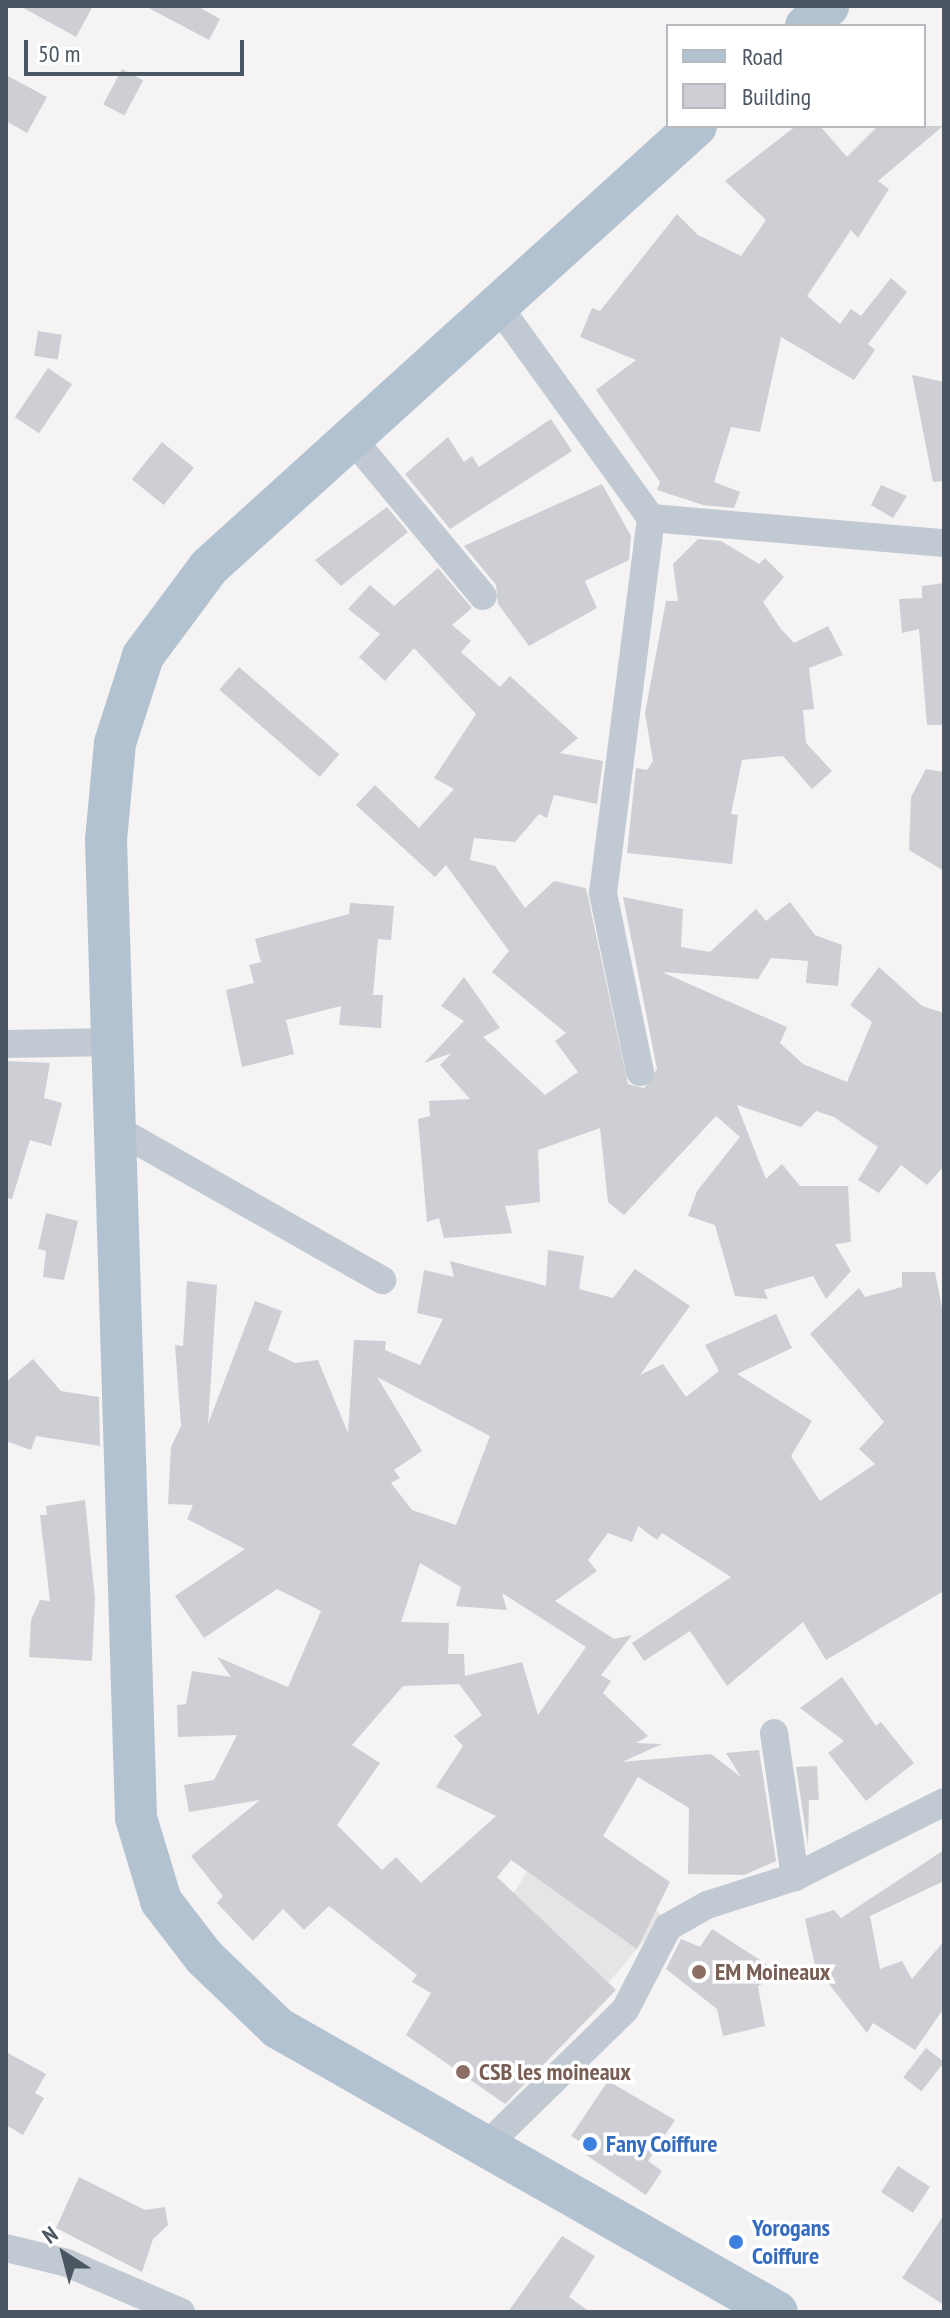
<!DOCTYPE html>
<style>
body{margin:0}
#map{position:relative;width:950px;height:2318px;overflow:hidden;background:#f5f3f3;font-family:"PT Sans Narrow",sans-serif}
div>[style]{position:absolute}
.education>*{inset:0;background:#e6e4e5}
.building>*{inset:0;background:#cdcfd5;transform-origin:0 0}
.street>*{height:28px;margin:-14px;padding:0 14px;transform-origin:14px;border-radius:14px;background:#c1cad2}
.primary>*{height:42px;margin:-21px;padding:0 21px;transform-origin:21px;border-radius:21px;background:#b3c2d1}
.dots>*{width:22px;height:22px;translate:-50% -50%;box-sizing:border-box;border:4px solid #fff;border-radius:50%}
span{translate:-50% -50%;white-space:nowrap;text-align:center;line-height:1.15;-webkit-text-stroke:7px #fff;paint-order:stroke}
.education-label{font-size:24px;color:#785e54;font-weight:700}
.left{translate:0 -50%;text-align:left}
.shop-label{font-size:24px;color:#366cbe;font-weight:700}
.frame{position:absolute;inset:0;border:8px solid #4a5661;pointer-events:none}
.legend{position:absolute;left:666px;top:24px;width:260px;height:104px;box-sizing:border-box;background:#fff;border:2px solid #b7bbc0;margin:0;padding:10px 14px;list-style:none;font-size:24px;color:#4a5661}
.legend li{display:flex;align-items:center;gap:16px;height:40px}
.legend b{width:40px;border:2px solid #b7bbc0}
.north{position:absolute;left:24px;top:2214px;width:80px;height:80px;-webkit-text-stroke:6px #fff;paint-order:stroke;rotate:324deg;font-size:22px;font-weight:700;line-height:32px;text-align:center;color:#4a5661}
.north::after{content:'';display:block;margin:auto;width:28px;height:36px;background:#4a5661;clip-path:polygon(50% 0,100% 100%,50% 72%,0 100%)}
.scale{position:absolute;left:24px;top:40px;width:220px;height:36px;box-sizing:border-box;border:4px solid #4a5661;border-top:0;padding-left:10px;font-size:24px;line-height:28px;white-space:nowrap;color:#4a5661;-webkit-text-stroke:6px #fff;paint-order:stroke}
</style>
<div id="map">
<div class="education">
<div style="clip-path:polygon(557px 1825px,664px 1917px,506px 2104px,423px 2035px)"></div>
</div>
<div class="building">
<div style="clip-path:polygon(20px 6px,93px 6px,76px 37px)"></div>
<div style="clip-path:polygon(145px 6px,197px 6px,220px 19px,209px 40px)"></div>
<div style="left:122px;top:69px;width:24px;height:40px;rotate:28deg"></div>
<div style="clip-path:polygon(6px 75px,47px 97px,27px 133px,6px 121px)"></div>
<div style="clip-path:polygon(796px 126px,820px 126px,847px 157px,878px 126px,943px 126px,878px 181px,889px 189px,858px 238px,851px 230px,807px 296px,840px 324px,851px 309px,861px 316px,891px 278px,907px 292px,868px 344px,875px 350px,854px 380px,781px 337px,760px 432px,731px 427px,714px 482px,740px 492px,734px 508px,703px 505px,657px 490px,660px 482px,596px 390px,636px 360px,580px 337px,592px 308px,600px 311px,677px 214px,698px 235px,741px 256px,766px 220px,725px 181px)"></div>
<div style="left:38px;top:331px;width:24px;height:25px;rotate:9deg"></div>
<div style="left:48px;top:368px;width:29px;height:59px;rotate:34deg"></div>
<div style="clip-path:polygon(912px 375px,944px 382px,944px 481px,933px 482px)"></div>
<div style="clip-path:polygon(551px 419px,572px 451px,450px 529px,405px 474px,448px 437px,464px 462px,472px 456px,479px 467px)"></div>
<div style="left:162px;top:442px;width:41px;height:48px;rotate:39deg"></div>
<div style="clip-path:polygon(602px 484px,631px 536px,629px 560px,585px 581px,597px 608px,529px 646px,498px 604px,496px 585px,464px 546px)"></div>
<div style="clip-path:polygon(881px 485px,907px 496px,893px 518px,871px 505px)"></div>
<div style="clip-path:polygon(387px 507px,408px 532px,341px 586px,315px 560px)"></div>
<div style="clip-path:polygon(698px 539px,721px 541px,759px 564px,765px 558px,784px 577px,763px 602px,781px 629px,794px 643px,828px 626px,843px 655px,809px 668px,814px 709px,803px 710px,806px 743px,832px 771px,812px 789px,783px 756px,742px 760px,731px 814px,738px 815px,732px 864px,627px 853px,636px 768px,647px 770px,653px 761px,645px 713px,666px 601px,678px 601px,673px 564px)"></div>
<div style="clip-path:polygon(438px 568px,472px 608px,452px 625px,471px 641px,461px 652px,500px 687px,510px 676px,578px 738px,560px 753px,603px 761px,597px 804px,554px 795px,547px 818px,539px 814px,515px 842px,474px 838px,470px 860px,495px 866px,525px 908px,554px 881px,586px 888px,628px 1084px,644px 1088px,657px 1069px,623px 897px,683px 909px,681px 947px,710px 952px,756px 909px,766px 921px,790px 902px,815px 935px,842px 945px,838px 986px,806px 983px,808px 961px,771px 958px,758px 979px,662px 972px,787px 1027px,780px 1043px,803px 1064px,847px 1082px,872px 1022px,850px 1005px,879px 967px,922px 1006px,944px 1013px,944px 1166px,927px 1185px,901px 1165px,879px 1193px,858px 1180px,878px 1147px,834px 1117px,816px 1111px,801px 1127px,737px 1105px,766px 1179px,782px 1164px,800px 1186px,848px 1186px,851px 1242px,835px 1244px,851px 1271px,826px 1299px,813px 1276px,764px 1290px,768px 1299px,735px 1296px,715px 1225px,688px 1216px,697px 1191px,740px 1137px,716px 1116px,624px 1215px,608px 1202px,600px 1128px,538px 1150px,540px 1202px,505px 1206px,512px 1233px,444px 1238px,439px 1218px,427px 1222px,418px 1119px,430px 1116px,429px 1101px,470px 1099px,440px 1065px,452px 1053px,424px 1063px,464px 1021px,441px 1006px,464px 977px,500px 1028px,483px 1037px,545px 1095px,578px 1072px,555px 1041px,566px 1033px,492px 972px,509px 951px,446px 865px,435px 877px,356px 805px,375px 785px,419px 828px,454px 789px,434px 778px,476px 714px,414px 648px,385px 681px,359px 657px,380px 634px,348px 609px,370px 585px,394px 606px)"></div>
<div style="clip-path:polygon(944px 583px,944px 725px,927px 725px,919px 629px,902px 633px,899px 599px,922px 598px,922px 586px)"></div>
<div style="left:239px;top:667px;width:133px;height:30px;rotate:41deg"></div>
<div style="clip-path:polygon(926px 769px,944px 772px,944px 871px,909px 850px,911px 797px)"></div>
<div style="clip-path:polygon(350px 903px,394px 906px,391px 940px,378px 939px,373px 995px,383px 995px,381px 1028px,339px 1025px,341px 1006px,286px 1020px,294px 1054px,242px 1067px,226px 990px,254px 983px,249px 965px,261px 962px,255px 939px,349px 914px)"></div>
<div style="clip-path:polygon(6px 1061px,50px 1063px,44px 1098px,62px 1103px,51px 1146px,30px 1140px,12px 1199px,6px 1198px)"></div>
<div style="clip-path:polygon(46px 1213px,78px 1221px,64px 1280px,43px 1277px,46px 1251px,38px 1249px)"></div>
<div style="clip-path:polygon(evenodd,548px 1250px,584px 1256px,579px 1289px,613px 1298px,635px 1269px,690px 1306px,640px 1375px,663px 1364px,686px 1397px,719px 1371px,705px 1345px,776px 1314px,792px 1348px,737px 1374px,812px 1421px,791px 1456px,820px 1501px,875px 1464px,859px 1449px,884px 1422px,810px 1334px,859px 1288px,865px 1297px,902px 1287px,902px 1272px,935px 1272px,944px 1318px,944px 1591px,826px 1660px,803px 1622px,727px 1686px,690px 1631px,644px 1661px,632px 1643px,731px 1577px,662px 1533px,657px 1540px,638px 1526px,632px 1542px,608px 1533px,588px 1560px,597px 1571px,555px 1601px,614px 1639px,632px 1635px,601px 1675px,611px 1681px,603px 1693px,648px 1736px,636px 1743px,662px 1744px,622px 1762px,711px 1754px,741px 1777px,726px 1753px,759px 1750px,776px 1861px,744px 1875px,688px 1874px,689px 1808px,638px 1777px,603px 1836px,670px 1882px,637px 1949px,511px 1860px,497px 1877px,616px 1990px,505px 2104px,406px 2035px,431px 1993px,412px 1982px,417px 1975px,329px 1906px,304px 1930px,283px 1909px,253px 1941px,217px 1903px,223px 1896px,191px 1856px,260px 1800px,189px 1812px,184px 1785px,214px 1780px,237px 1735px,178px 1737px,177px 1705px,186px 1704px,192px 1671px,231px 1677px,217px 1657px,288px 1687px,321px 1611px,277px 1589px,204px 1638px,175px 1596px,245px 1549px,187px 1519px,193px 1505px,168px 1504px,171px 1447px,181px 1426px,175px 1345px,183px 1346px,187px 1281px,217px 1285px,208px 1424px,255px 1301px,282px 1311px,268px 1350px,295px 1363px,318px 1360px,348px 1433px,354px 1340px,386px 1341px,385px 1350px,420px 1365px,443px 1319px,417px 1313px,424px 1270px,454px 1277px,450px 1261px,546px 1286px,548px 1250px,377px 1377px,490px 1436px,456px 1525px,412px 1510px,391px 1483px,400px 1478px,394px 1470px,422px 1451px,377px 1377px,548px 1250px,420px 1563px,461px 1587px,456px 1606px,507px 1610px,502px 1593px,586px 1647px,538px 1715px,522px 1662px,465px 1676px,464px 1654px,448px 1654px,449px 1623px,401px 1622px,420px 1563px,548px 1250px,459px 1684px,482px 1715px,454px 1736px,463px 1746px,436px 1787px,496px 1816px,421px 1883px,396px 1857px,382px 1870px,337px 1825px,380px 1763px,352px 1745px,403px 1686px,459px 1684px)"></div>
<div style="clip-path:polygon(33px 1359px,61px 1391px,99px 1397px,100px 1446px,36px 1436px,31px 1450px,6px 1441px,6px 1382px)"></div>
<div style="clip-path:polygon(85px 1500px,95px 1599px,92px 1661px,29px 1657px,31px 1620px,40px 1600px,50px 1601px,40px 1515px,47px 1515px,46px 1506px)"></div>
<div style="clip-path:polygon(842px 1677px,876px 1726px,881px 1722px,914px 1763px,866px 1801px,828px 1753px,844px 1741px,800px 1708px)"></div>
<div style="clip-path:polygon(817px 1766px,819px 1800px,809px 1800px,808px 1846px,796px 1767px)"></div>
<div style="clip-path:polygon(944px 1850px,944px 1881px,870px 1916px,880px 1969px,902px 1961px,912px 1979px,944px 1941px,944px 2008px,915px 2050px,873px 2023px,867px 2033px,815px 1966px,805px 1919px,834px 1910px,841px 1918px)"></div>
<div style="clip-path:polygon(712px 1929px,782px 1974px,758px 1986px,765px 2026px,723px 2036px,717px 2009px,666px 1969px,681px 1939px,700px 1947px)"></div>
<div style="left:926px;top:2048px;width:23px;height:37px;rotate:38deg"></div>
<div style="clip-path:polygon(6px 2052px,46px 2074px,35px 2093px,44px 2098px,23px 2135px,6px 2125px)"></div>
<div style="clip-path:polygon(608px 2081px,675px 2120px,648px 2161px,662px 2171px,646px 2195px,586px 2155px,591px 2148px,571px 2136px)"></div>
<div style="left:898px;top:2166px;width:38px;height:31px;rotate:33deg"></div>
<div style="clip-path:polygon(79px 2177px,145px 2210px,165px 2207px,168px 2225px,153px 2239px,142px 2272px,56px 2228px)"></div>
<div style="clip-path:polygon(944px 2215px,944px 2305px,902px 2278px)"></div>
<div style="clip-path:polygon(562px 2236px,595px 2256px,569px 2297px,590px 2312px,508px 2312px)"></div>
</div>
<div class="street">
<div style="left:498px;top:306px;width:261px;rotate:54.2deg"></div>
<div style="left:651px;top:518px;width:294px;rotate:4.9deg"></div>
<div style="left:350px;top:436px;width:208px;rotate:50.3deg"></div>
<div style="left:6px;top:1044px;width:105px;rotate:-1.1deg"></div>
<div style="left:640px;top:1072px;width:183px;rotate:-101.7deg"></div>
<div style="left:603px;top:893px;width:378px;rotate:-82.7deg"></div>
<div style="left:118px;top:1130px;width:304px;rotate:29.6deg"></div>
<div style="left:774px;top:1733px;width:146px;rotate:81.7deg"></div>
<div style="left:489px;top:2143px;width:190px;rotate:-44.4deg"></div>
<div style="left:625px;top:2010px;width:93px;rotate:-62.6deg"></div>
<div style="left:668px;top:1927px;width:45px;rotate:-29.4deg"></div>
<div style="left:707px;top:1905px;width:92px;rotate:-17.7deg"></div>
<div style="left:795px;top:1877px;width:167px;rotate:-26.7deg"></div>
<div style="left:6px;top:2248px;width:63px;rotate:13.8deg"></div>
<div style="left:67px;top:2263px;width:124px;rotate:23.3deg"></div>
</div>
<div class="primary">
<div style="left:806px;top:26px;width:30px;rotate:-42deg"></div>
<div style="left:696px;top:126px;width:657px;rotate:137.84deg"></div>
<div style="left:209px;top:567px;width:111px;rotate:126.6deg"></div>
<div style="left:143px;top:656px;width:91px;rotate:107.8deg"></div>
<div style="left:115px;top:743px;width:97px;rotate:95.3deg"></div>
<div style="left:106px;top:840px;width:978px;rotate:88.24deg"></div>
<div style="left:136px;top:1818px;width:87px;rotate:73.2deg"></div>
<div style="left:161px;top:1901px;width:71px;rotate:52.5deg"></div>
<div style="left:204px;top:1957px;width:103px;rotate:43.8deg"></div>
<div style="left:278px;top:2028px;width:574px;rotate:29.65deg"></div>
</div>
<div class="dots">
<div style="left:699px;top:1972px;background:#8d6e63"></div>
<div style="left:463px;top:2072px;background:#8d6e63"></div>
<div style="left:590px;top:2144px;background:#3f7fe0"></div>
<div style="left:736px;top:2242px;background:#3f7fe0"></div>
</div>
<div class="education-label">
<span class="left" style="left:715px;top:1972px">EM Moineaux</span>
<span class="left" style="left:479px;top:2072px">CSB les moineaux</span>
</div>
<div class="shop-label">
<span class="left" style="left:606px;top:2144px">Fany Coiffure</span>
<span class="left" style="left:752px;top:2242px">Yorogans<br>Coiffure</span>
</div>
<div class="frame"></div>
<ul class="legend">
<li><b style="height:10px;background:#b3c2d1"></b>Road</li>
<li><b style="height:22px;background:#cdcfd5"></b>Building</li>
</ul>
<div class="north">N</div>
<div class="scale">50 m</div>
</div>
